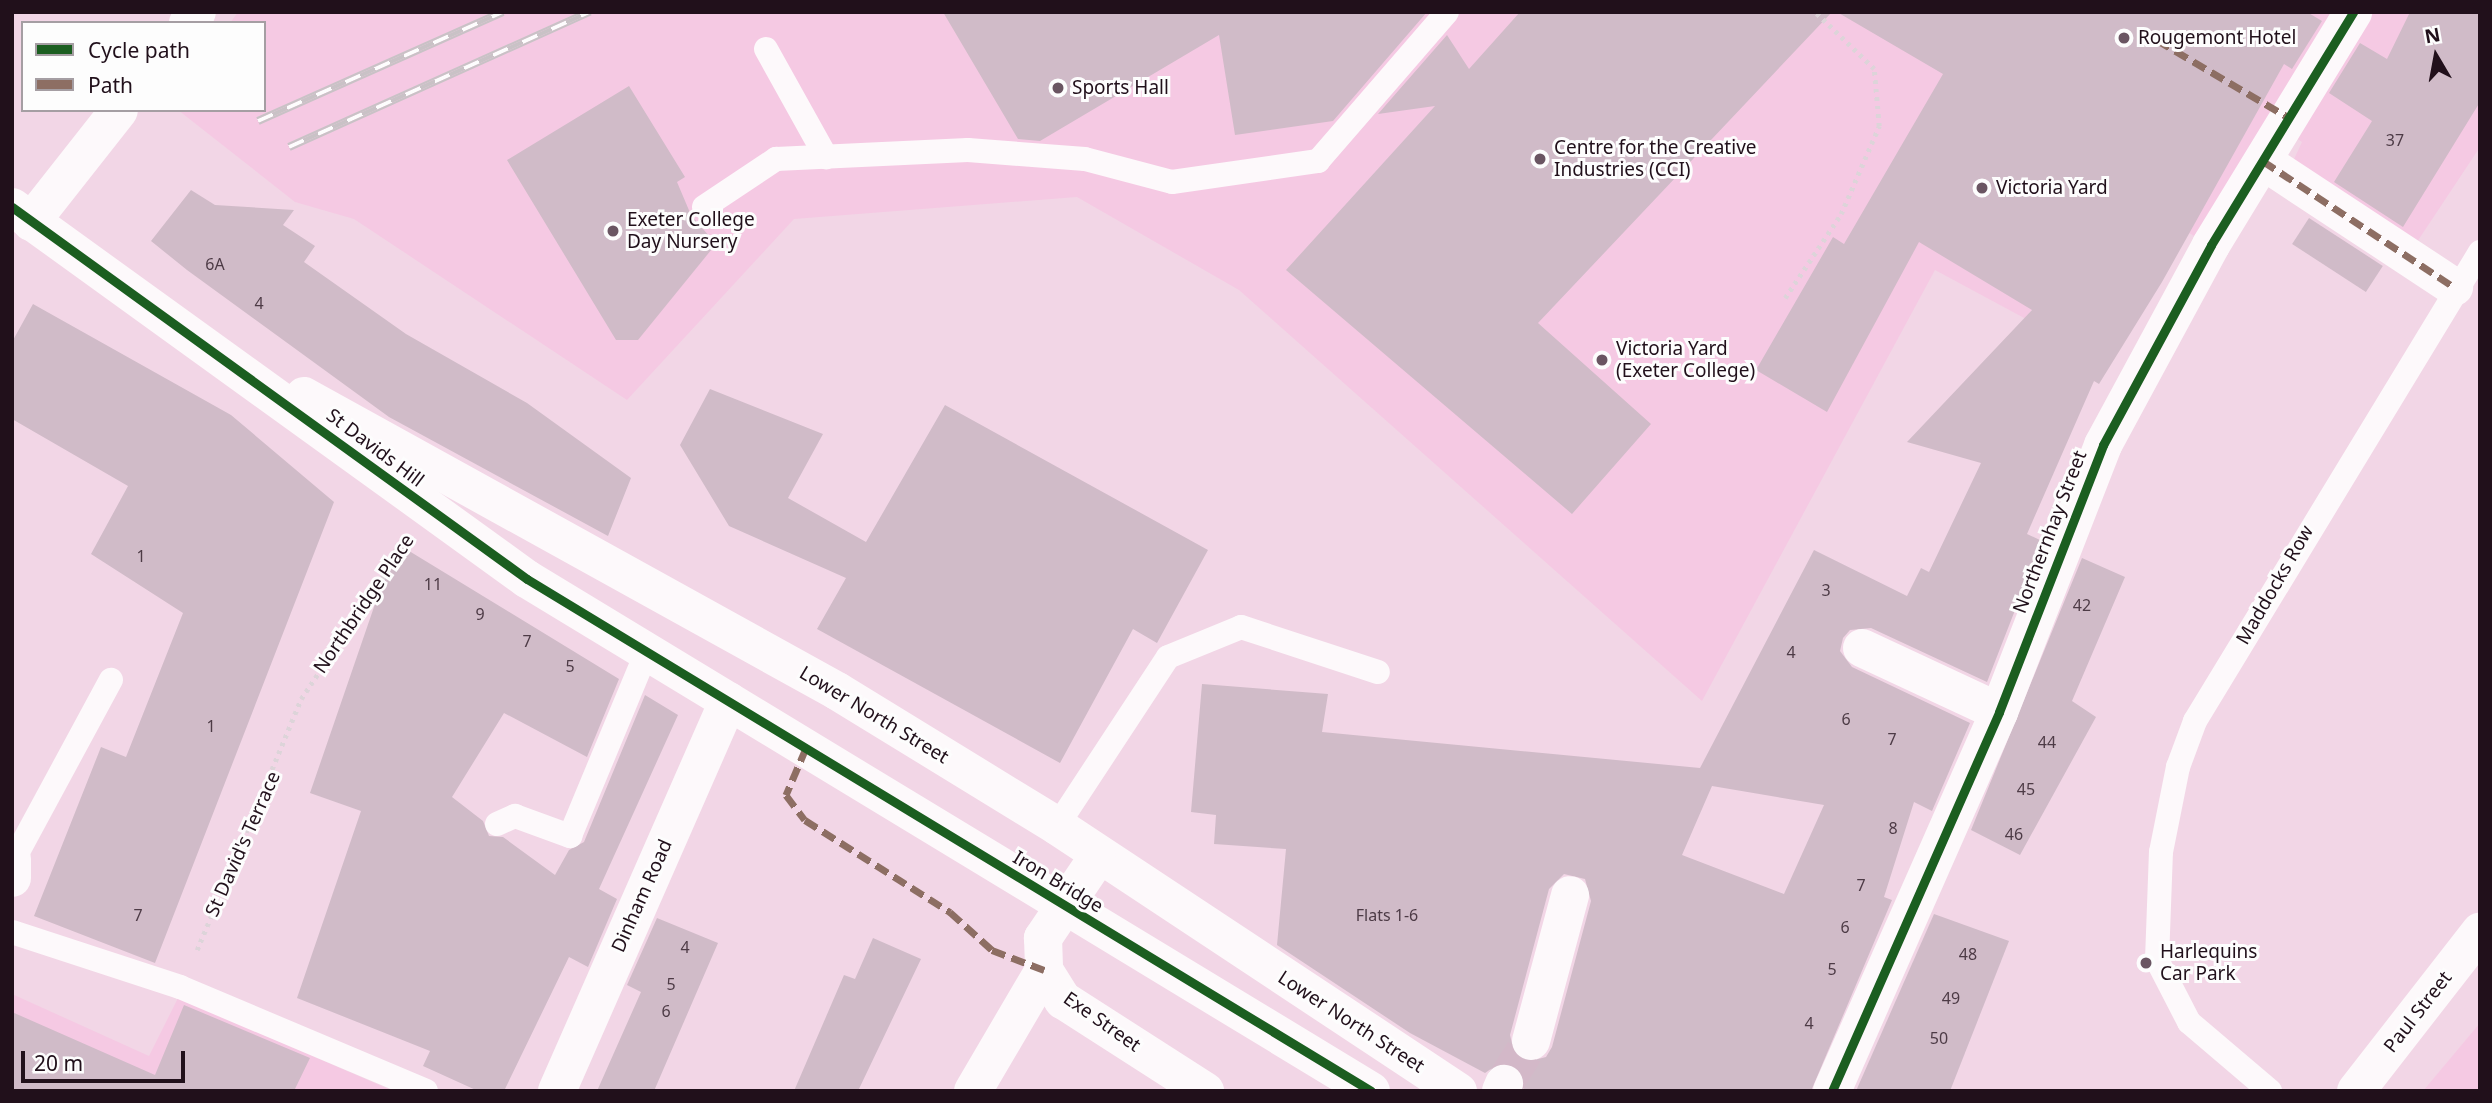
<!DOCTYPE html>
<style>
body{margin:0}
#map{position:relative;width:2492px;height:1103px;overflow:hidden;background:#f2d6e6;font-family:"Noto Sans",sans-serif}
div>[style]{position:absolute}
.built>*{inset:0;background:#f5c9e3}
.building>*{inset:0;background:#d0bbc8;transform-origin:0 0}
.street-tunnel>*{height:38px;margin-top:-19px;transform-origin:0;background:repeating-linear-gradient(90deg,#d3b8c8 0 38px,transparent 0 57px)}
.path>*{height:4.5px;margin-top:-2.25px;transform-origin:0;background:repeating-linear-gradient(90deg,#ddd4d9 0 3.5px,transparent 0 8.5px)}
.lane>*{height:24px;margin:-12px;padding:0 12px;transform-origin:12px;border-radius:12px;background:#fdf9fb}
.street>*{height:38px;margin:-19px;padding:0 19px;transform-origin:19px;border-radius:19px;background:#fdf9fb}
.secondary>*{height:38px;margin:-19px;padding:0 19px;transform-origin:19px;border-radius:19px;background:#fdf9fb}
.rail>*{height:8px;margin-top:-4px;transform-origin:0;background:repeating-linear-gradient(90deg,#fdfdfd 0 16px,#c9c2c6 0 32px);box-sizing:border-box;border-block:2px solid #c9c2c6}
.quiet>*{height:7px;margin-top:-3.5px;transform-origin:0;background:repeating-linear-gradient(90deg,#8d6e63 0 14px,transparent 0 21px)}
.cycleway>*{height:9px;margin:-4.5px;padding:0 4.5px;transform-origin:4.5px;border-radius:4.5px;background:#1b5e20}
.dots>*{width:19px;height:19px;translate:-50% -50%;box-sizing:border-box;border:4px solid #fdfdfd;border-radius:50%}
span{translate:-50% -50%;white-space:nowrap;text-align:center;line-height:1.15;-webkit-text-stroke:6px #fdfdfd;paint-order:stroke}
.number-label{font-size:16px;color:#4d3b46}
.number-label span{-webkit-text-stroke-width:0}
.poi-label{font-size:19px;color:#21101b}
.left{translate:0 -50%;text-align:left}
.street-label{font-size:19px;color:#21101b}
.frame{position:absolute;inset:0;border:14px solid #21101b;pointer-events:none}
.legend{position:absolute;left:21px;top:21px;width:245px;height:91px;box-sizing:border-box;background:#fdfdfd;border:2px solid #a59ea3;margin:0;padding:9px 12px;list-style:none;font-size:21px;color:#21101b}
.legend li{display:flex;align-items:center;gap:14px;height:35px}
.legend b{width:35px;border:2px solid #a59ea3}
.north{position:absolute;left:2401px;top:21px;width:70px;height:70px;-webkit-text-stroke:5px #fdfdfd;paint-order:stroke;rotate:350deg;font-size:19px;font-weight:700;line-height:28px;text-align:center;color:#21101b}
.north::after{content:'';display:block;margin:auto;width:24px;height:32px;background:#21101b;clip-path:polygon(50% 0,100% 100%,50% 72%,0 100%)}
.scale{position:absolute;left:21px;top:1051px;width:164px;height:32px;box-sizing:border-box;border:4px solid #21101b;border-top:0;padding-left:9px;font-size:21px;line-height:24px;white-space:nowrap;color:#21101b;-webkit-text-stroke:5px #fdfdfd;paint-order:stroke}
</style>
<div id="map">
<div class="built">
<div style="clip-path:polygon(238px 12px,2480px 12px,2480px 147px,2413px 248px,2289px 170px,2302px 142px,2273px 123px,2199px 239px,2107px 183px,2026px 319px,1935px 270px,1702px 701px,1239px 290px,1077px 197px,794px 219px,627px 400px,354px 219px,295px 202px,178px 110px,264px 110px,264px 23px,230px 23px)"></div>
<div style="clip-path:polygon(12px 994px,149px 1056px,178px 998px,393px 1091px,12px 1091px)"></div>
<div style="clip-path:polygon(2480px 1023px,2480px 1091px,2423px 1091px)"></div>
</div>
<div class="building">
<div style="clip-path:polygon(943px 12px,1427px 12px,1333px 121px,1235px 135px,1219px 35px,1040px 141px,1018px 139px)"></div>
<div style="clip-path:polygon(1520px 12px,1832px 12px,1538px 323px,1651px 424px,1572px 514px,1286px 270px,1435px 106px,1378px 114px,1447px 35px,1469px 69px)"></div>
<div style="clip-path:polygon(evenodd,1837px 12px,2307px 12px,2322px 21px,2292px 69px,2284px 64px,2162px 282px,2099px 384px,2094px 381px,2027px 534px,2042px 541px,1987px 682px,1871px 628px,1850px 630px,1843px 638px,1840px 651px,1852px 667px,1970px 723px,1932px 811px,1914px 802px,1884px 897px,1892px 900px,1811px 1091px,1524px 1091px,1522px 1071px,1513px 1064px,1501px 1062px,1485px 1073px,1410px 1033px,1277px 945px,1286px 849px,1214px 844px,1216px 815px,1191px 812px,1202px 684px,1328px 694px,1322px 732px,1700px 768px,1814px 550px,1907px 596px,1921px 568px,1929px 572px,1981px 463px,1907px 442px,2032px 310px,1919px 242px,1827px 412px,1756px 370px,1833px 237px,1844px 244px,1943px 74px,1837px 12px,1712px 786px,1824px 805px,1784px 894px,1682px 855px,1712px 786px,1837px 12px,1564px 874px,1585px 879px,1591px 901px,1552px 1047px,1546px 1057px,1526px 1062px,1515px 1056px,1510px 1035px,1549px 889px,1564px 874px)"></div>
<div style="clip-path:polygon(2410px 12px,2480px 12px,2480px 102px,2403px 227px,2334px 182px,2372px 121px,2329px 93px,2360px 43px,2387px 59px)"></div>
<div style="clip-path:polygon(629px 86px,685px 177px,677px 182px,691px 215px,716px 244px,638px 340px,616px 340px,507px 160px)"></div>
<div style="clip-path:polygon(191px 190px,215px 205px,294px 210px,283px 225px,315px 246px,304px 262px,406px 334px,527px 403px,631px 478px,608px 536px,389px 417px,187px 270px,151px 241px)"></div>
<div style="left:2309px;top:218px;width:88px;height:31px;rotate:33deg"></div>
<div style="clip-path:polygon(33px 304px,231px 415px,334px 502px,155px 963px,34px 916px,101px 747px,126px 757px,183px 613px,91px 554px,128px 486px,12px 419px,12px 342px)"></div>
<div style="clip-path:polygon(710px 389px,823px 434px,788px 498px,866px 542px,945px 405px,1208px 550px,1157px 643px,1133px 629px,1060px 763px,817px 629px,846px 578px,729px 526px,680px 445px)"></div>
<div style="clip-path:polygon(396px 543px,619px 679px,587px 757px,504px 713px,452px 797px,483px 821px,489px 836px,503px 837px,555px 875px,569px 850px,584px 842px,645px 695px,678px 715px,599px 889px,617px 899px,588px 967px,569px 957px,504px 1091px,478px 1091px,423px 1066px,430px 1051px,297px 998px,361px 811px,310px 793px)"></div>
<div style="clip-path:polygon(2082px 558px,2125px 577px,2072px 701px,2096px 717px,2020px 855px,1971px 830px)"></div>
<div style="clip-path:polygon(1934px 914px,2009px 941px,1950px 1091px,1856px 1091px)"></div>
<div style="clip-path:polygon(657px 918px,718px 943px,654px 1091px,597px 1091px,641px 992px,627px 985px)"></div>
<div style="clip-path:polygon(873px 938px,921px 959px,858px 1091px,794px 1091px,844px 975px,855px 979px)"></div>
<div style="clip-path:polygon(184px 1005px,310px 1058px,294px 1091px,12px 1091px,12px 1012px,155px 1075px)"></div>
</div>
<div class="street-tunnel">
<div style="left:1504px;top:1084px;width:51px;rotate:-57.9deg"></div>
</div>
<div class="path">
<div style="left:1785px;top:298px;width:101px;rotate:-56.3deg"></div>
<div style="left:1841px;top:214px;width:96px;rotate:-66.6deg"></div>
<div style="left:1879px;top:126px;width:57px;rotate:-95deg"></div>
<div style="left:1874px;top:69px;width:82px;rotate:-136deg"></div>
<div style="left:197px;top:950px;width:272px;rotate:-67.5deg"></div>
<div style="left:301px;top:699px;width:182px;rotate:-56.2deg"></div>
</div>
<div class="lane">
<div style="left:766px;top:49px;width:124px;rotate:60.9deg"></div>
<div style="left:704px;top:207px;width:87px;rotate:-33.7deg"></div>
<div style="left:776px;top:159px;width:192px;rotate:-2.7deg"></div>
<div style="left:968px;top:150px;width:117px;rotate:4.4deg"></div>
<div style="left:1085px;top:159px;width:90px;rotate:14.8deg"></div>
<div style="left:1172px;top:182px;width:148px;rotate:-8.2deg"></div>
<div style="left:1318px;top:161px;width:197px;rotate:-49.1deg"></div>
<div style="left:497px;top:824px;width:20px;rotate:-24deg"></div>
<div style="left:515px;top:816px;width:59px;rotate:20deg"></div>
<div style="left:570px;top:836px;width:200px;rotate:-67.4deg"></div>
<div style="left:1057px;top:826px;width:202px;rotate:-56.7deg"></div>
<div style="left:1168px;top:657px;width:79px;rotate:-22.3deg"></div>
<div style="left:1241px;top:627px;width:144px;rotate:18.2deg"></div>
<div style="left:13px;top:861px;width:206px;rotate:-61.6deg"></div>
<div style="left:12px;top:932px;width:177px;rotate:18.1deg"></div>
<div style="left:180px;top:987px;width:267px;rotate:22.9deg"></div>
<div style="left:2270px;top:1091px;width:106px;rotate:-139.6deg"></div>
<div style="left:2189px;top:1022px;width:70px;rotate:-117.3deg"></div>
<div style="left:2157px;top:960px;width:108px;rotate:-87.9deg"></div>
<div style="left:2161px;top:852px;width:87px;rotate:-78.7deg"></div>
<div style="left:2178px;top:767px;width:49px;rotate:-69.7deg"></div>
<div style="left:2195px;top:721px;width:549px;rotate:-58.71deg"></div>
</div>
<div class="street">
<div style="left:188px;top:23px;width:14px;rotate:-51deg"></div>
<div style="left:2263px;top:161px;width:229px;rotate:33.4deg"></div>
<div style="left:12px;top:207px;width:635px;rotate:35.84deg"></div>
<div style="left:527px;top:579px;width:987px;rotate:31.24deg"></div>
<div style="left:31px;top:222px;width:142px;rotate:-51.8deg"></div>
<div style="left:304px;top:396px;width:609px;rotate:28.96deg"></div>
<div style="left:837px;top:691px;width:258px;rotate:31.5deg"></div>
<div style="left:1057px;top:826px;width:481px;rotate:33.5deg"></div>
<div style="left:1862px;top:648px;width:151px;rotate:25deg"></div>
<div style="left:1097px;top:858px;width:97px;rotate:124deg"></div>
<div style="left:1043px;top:938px;width:32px;rotate:88deg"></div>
<div style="left:1044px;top:970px;width:36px;rotate:58deg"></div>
<div style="left:1063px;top:1000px;width:169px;rotate:32.7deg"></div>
<div style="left:12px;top:859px;width:19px;rotate:90deg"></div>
<div style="left:1531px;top:1041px;width:151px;rotate:-75deg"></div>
<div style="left:557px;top:1091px;width:426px;rotate:-66.3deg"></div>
<div style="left:973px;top:1091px;width:140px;rotate:-59.6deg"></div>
<div style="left:1501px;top:1091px;width:8px;rotate:-67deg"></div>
<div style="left:1832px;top:1091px;width:414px;rotate:-66.2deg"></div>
<div style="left:1999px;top:712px;width:287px;rotate:-68.7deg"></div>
<div style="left:2103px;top:445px;width:227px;rotate:-61.6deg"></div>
<div style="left:2211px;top:245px;width:273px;rotate:-58.6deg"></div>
</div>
<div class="secondary">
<div style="left:2356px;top:1091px;width:202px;rotate:-52.1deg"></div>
</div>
<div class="rail">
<div style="left:258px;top:121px;width:268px;rotate:-24deg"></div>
<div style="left:289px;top:147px;width:330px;rotate:-24.2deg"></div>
</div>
<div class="quiet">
<div style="left:2157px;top:40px;width:156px;rotate:30.5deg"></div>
<div style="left:2263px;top:161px;width:229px;rotate:33.4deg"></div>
<div style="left:806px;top:748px;width:51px;rotate:113.1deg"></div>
<div style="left:786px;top:795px;width:31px;rotate:53deg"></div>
<div style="left:805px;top:820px;width:172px;rotate:32.4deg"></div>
<div style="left:950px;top:912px;width:57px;rotate:42.1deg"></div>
<div style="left:992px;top:950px;width:56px;rotate:21deg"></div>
</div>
<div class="cycleway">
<div style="left:12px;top:207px;width:635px;rotate:35.84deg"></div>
<div style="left:527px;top:579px;width:987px;rotate:31.24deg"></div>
<div style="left:1832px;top:1091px;width:414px;rotate:-66.2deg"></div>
<div style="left:1999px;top:712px;width:287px;rotate:-68.7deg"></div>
<div style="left:2103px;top:445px;width:227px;rotate:-61.6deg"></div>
<div style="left:2211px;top:245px;width:273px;rotate:-58.6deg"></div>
</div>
<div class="dots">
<div style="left:2124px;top:38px;background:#6a5562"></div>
<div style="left:1058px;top:88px;background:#6a5562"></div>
<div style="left:1540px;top:159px;background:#6a5562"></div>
<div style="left:1982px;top:188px;background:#6a5562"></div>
<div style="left:613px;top:231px;background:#6a5562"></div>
<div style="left:1602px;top:360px;background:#6a5562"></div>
<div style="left:2146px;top:963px;background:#6a5562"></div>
</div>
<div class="number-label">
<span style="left:2395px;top:140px">37</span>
<span style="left:215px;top:264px">6A</span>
<span style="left:259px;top:303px">4</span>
<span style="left:141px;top:556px">1</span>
<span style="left:433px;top:584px">11</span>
<span style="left:1826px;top:590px">3</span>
<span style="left:2082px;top:605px">42</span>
<span style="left:480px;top:614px">9</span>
<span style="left:527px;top:641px">7</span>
<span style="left:1791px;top:652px">4</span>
<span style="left:570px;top:666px">5</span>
<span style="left:1846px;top:719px">6</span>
<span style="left:211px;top:726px">1</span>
<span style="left:1892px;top:739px">7</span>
<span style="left:2047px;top:742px">44</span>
<span style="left:2026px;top:789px">45</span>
<span style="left:1893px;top:828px">8</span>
<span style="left:2014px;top:834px">46</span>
<span style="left:1861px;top:885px">7</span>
<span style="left:138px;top:915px">7</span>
<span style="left:1387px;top:915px">Flats 1-6</span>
<span style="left:1845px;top:927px">6</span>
<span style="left:685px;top:947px">4</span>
<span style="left:1968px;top:954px">48</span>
<span style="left:1832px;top:969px">5</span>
<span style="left:671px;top:984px">5</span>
<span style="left:1951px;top:998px">49</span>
<span style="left:666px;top:1011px">6</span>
<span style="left:1809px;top:1023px">4</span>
<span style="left:1939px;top:1038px">50</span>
</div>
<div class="poi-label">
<span class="left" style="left:2138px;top:38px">Rougemont Hotel</span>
<span class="left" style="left:1072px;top:88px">Sports Hall</span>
<span class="left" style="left:1554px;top:159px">Centre for the Creative<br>Industries (CCI)</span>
<span class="left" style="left:1996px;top:188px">Victoria Yard</span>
<span class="left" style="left:627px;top:231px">Exeter College<br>Day Nursery</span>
<span class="left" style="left:1616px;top:360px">Victoria Yard<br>(Exeter College)</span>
<span class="left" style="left:2160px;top:963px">Harlequins<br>Car Park</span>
</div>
<div class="street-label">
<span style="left:375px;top:448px;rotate:37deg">St Davids Hill</span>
<span style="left:2050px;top:532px;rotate:-69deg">Northernhay Street</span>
<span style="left:2275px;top:585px;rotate:-60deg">Maddocks Row</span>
<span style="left:364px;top:604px;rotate:-56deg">Northbridge Place</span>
<span style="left:874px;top:715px;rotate:31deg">Lower North Street</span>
<span style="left:243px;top:844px;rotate:-66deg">St David's Terrace</span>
<span style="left:1058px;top:882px;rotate:31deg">Iron Bridge</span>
<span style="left:642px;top:896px;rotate:-66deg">Dinham Road</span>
<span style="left:2418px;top:1012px;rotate:-52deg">Paul Street</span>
<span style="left:1102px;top:1022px;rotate:35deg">Exe Street</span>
<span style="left:1351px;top:1022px;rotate:33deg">Lower North Street</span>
</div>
<div class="frame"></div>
<ul class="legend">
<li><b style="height:9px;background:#1b5e20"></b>Cycle path</li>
<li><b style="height:9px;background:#8d6e63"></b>Path</li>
</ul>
<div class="north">N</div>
<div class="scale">20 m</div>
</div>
